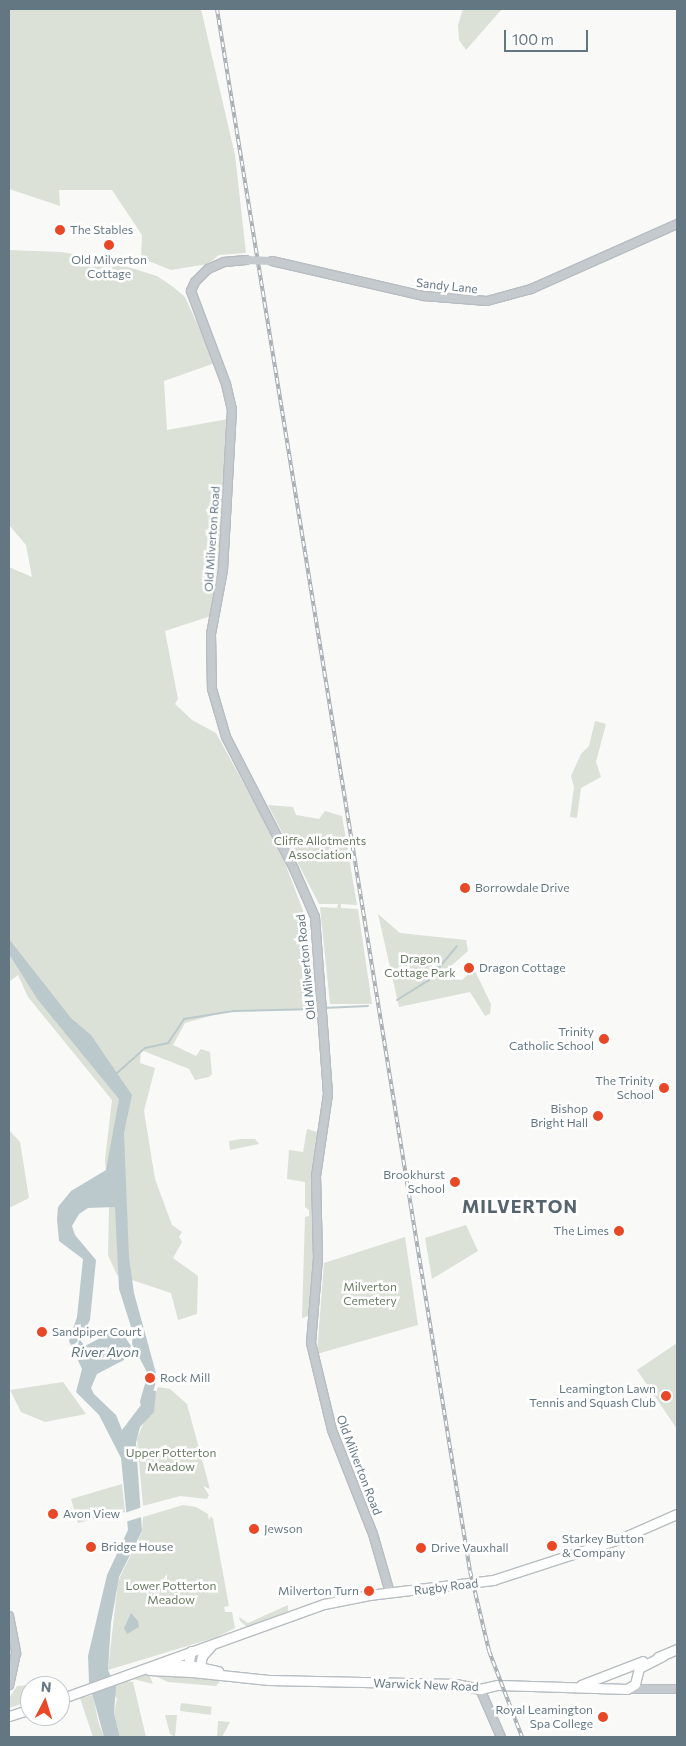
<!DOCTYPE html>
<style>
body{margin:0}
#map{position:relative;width:686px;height:1746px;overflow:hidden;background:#f9f9f7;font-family:Commissioner,sans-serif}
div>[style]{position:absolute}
.green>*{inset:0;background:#dbe1d7;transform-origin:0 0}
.water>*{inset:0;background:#bcc9cc}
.pier>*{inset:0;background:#f9f9f7}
.stream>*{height:2px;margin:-1px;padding:0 1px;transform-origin:1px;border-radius:1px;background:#bcc9cc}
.river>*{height:10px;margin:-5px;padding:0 5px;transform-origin:5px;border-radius:5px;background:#bcc9cc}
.roads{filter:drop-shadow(1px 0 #b7bdc1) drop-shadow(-1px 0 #b7bdc1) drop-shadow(0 1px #b7bdc1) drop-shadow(0 -1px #b7bdc1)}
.tertiary>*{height:8px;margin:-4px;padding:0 4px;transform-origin:4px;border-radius:4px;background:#c4cacd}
.secondary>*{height:9px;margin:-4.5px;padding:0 4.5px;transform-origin:4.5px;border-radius:4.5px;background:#fff}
.primary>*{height:9px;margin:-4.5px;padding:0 4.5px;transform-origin:4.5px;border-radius:4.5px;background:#fff}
.rail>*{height:4px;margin-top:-2px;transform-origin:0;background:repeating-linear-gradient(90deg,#fff 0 5.5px,#a5adb2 0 11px);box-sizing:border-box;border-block:1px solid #a5adb2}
.tertiary-bridge>*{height:8px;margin:-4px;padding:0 4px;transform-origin:4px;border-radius:4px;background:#c4cacd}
.dots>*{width:14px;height:14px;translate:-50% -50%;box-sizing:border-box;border:2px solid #fff;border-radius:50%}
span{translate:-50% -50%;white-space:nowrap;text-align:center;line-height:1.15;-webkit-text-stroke:5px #fff;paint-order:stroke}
.poi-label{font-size:12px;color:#637783}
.left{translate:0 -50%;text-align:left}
.right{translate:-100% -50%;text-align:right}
.street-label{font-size:12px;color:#637783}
.park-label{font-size:12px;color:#687a62}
.water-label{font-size:14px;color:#5e767c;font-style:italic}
.district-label{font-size:18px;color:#55646d;font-weight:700;letter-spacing:1px}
.frame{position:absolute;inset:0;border:10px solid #637783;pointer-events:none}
.north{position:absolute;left:20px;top:1676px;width:50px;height:50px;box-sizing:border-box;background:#fff;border:1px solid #c1c9cd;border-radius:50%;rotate:5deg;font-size:14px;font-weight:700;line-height:20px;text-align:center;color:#637783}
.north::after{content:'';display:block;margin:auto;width:18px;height:22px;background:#e94827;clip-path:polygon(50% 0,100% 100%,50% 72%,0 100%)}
.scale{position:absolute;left:504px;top:30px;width:84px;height:22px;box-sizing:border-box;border:2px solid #637783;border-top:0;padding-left:6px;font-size:15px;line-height:18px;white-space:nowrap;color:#637783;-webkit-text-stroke:4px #fff;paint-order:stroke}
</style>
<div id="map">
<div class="green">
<div style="clip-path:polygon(9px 9px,201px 9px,235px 155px,246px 253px,219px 255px,208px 264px,171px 270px,141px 258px,142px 235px,112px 190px,59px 190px,60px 206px,9px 189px)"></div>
<div style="clip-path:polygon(463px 9px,502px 9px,466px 50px,459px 40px,458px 25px)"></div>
<div style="clip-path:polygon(9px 250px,61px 252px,102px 259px,157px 276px,172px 286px,185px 297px,215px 363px,164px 381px,167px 430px,228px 419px,219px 575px,211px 616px,165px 631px,178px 699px,175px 704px,192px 720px,216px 733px,280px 850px,307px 921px,318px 1009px,231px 1010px,185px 1023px,173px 1045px,196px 1056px,201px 1049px,210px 1052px,212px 1074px,209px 1077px,195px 1080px,189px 1069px,141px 1050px,140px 1063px,155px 1068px,144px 1111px,155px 1179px,172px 1225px,182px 1232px,179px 1237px,182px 1242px,173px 1258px,198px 1276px,197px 1314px,178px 1320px,171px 1293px,117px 1275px,108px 1255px,109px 1207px,105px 1160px,112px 1100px,28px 997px,18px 975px,9px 982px,9px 567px,32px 577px,26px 545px,9px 525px)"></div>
<div style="clip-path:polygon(595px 721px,606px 724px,596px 762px,601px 777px,581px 788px,577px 818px,570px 817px,574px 787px,571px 776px,581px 754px,589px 746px)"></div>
<div style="clip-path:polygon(268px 805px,293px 807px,296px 815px,319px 819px,325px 811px,342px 816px,357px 905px,341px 904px,341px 908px,358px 909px,372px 1004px,330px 1004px,320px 907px,337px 908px,338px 904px,319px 904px)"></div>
<div style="clip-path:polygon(378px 914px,400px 933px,466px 940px,468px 951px,450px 967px,462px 980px,474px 969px,491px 1004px,490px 1014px,485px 1016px,470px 992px,399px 1007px)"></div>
<div style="clip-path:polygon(307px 1129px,317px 1132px,318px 1139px,313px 1175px,315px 1256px,310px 1309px,308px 1316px,302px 1318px,305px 1217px,309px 1216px,309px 1210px,305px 1207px,305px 1182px,287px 1179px,289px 1150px,303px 1152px)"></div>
<div style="clip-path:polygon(9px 1130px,20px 1142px,29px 1198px,9px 1208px)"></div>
<div style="clip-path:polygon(241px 1139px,255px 1139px,259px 1144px,230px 1150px,229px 1141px)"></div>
<div style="clip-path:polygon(466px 1225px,478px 1251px,432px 1279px,425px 1238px)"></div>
<div style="clip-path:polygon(405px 1237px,418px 1325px,317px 1354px,324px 1263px)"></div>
<div style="clip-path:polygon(677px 1343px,677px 1429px,637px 1370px)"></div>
<div style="clip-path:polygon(63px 1382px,86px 1414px,45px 1422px,21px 1412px,10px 1390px)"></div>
<div style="clip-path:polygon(158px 1387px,170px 1389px,187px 1404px,210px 1489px,203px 1486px,209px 1495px,207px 1499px,180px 1496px,143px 1506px,137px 1439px)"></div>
<div style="clip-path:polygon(122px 1484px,125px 1512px,78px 1523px,71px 1499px)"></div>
<div style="clip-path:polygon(183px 1505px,196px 1507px,208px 1514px,209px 1520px,211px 1516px,213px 1519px,229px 1606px,224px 1607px,225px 1612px,232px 1612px,235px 1628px,217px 1637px,108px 1670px,118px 1581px,142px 1532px,143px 1517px)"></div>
<div style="clip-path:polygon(288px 1605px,288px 1611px,247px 1627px,240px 1621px,239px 1617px,248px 1623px)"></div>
<div style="clip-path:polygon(149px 1674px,153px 1684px,133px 1679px,134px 1677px)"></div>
<div style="clip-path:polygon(151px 1674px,181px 1675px,221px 1680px,216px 1686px,168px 1682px)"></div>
<div style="clip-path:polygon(126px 1681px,133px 1682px,146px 1737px,120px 1737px,114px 1713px,117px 1699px,114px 1694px,115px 1686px)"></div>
<div style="clip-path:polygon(29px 1685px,30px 1701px,9px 1708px,9px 1698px,17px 1686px)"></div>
<div style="clip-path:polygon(93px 1695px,98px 1721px,104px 1737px,93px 1737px,80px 1698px)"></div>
<div style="left:181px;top:1703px;width:31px;height:8px;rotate:7deg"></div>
<div style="clip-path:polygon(165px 1715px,177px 1715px,175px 1737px,170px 1734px)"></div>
<div style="clip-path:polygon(218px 1721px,230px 1722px,222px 1737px,217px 1737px)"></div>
</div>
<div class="water">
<div style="clip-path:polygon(9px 939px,71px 1018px,91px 1035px,132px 1095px,124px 1133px,129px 1257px,134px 1293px,156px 1373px,148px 1374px,132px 1344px,133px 1333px,119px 1289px,115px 1207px,88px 1208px,79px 1214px,72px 1226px,75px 1235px,96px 1260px,90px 1320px,80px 1340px,85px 1346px,119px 1328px,131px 1346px,124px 1360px,97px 1374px,91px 1388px,94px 1394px,116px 1415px,122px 1430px,141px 1405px,146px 1390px,156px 1391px,154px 1412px,140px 1427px,136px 1443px,142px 1531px,119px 1577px,111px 1623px,108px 1670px,116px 1687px,114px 1713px,120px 1737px,104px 1737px,89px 1682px,88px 1656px,107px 1575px,128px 1530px,121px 1458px,99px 1415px,76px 1392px,82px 1369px,69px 1341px,77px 1317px,83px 1259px,59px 1241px,57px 1219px,58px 1207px,71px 1191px,106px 1170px,119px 1099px,38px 1000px,9px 954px)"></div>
<div style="clip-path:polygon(131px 1613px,138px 1621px,139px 1627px,127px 1634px,124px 1628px)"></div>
</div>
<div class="pier">
<div style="clip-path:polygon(145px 1506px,145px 1516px,125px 1522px,125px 1513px)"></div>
</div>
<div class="stream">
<div style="left:397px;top:1000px;width:36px;rotate:-32deg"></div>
<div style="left:428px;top:981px;width:45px;rotate:-50.4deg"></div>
<div style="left:323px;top:1008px;width:45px;rotate:-2.5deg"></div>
<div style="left:116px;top:1074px;width:39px;rotate:-42deg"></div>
<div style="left:145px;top:1048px;width:24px;rotate:-12deg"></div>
<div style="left:168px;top:1043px;width:29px;rotate:-56deg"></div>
<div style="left:184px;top:1019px;width:50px;rotate:-9.3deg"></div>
<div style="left:233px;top:1011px;width:85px;rotate:-1.3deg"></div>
</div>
<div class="river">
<div style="left:145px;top:1402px;width:19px;rotate:-74deg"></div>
</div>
<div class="roads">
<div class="tertiary">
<div style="left:246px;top:260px;width:22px;rotate:175deg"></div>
<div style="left:224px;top:262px;width:17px;rotate:156deg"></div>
<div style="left:208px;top:269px;width:18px;rotate:135deg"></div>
<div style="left:195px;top:282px;width:10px;rotate:114deg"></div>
<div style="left:191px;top:291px;width:99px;rotate:69.4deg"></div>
<div style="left:226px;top:384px;width:26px;rotate:77deg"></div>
<div style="left:232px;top:409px;width:161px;rotate:93.2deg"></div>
<div style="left:223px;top:570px;width:65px;rotate:100.6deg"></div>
<div style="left:211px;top:634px;width:55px;rotate:89deg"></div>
<div style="left:212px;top:689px;width:50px;rotate:73.7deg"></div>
<div style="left:226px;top:737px;width:148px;rotate:62.7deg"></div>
<div style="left:294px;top:869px;width:52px;rotate:66.4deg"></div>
<div style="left:315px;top:917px;width:177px;rotate:85.8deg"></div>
<div style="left:328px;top:1094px;width:83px;rotate:98.3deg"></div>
<div style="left:316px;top:1176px;width:82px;rotate:88.6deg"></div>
<div style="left:318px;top:1258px;width:85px;rotate:94.7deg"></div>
<div style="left:311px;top:1343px;width:89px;rotate:76.4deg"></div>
<div style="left:332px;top:1430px;width:112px;rotate:68.5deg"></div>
<div style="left:373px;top:1534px;width:61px;rotate:73.9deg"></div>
<div style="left:272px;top:261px;width:156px;rotate:13deg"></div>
<div style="left:424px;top:296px;width:63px;rotate:4.5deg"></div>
<div style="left:487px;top:301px;width:46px;rotate:-15.3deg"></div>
<div style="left:531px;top:289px;width:160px;rotate:-24deg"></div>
<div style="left:9px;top:1616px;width:38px;rotate:79deg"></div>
<div style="left:16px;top:1653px;width:33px;rotate:102deg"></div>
<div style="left:480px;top:1689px;width:52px;rotate:66.4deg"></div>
<div style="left:629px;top:1689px;width:48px"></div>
</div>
<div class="secondary">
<div style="left:191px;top:1651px;width:10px;rotate:101deg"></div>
<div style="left:189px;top:1661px;width:11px;rotate:75deg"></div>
<div style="left:192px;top:1672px;width:77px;rotate:5.9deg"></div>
<div style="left:269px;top:1680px;width:187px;rotate:1.2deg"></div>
<div style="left:456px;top:1684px;width:25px;rotate:12deg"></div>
<div style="left:480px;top:1689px;width:18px;rotate:-13deg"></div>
<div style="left:498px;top:1685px;width:129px;rotate:1.8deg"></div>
<div style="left:627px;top:1689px;width:9px;rotate:-32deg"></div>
<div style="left:635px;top:1684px;width:16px;rotate:-76deg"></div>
<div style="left:639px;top:1668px;width:27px;rotate:-27deg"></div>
<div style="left:658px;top:1657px;width:21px;rotate:-23deg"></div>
<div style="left:160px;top:1665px;width:29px"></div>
<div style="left:189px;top:1665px;width:30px;rotate:12deg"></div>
<div style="left:581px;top:1685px;width:66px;rotate:-21.2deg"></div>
</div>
<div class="primary">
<div style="left:149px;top:1670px;width:43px;rotate:2.7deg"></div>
<div style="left:192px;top:1672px;width:10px;rotate:-37deg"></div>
<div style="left:200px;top:1666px;width:10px;rotate:-79deg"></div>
<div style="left:202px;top:1656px;width:13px;rotate:-48deg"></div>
<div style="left:60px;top:1699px;width:281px;rotate:-19.8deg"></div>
<div style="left:324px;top:1604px;width:46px;rotate:-11.3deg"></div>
<div style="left:369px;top:1595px;width:125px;rotate:-6.9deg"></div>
<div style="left:493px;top:1580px;width:136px;rotate:-18deg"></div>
<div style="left:622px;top:1538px;width:60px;rotate:-23.6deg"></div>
<div style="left:9px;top:1716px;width:22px;rotate:-18deg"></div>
</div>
</div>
<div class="rail">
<div style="left:217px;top:9px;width:1582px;rotate:80.8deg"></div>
<div style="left:470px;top:1571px;width:82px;rotate:76.6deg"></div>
<div style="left:489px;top:1651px;width:92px;rotate:69deg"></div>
</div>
<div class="tertiary-bridge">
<div style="left:246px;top:260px;width:26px;rotate:2deg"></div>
</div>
<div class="dots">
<div style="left:60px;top:230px;background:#e94827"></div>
<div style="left:109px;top:245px;background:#e94827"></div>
<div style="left:465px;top:888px;background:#e94827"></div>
<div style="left:469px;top:968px;background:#e94827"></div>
<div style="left:604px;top:1039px;background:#e94827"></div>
<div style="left:664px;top:1088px;background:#e94827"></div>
<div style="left:598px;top:1116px;background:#e94827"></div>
<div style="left:455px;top:1182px;background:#e94827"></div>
<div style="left:619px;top:1231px;background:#e94827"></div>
<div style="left:42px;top:1332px;background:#e94827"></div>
<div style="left:150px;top:1378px;background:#e94827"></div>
<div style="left:666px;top:1396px;background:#e94827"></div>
<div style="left:53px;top:1514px;background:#e94827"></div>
<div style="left:254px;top:1529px;background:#e94827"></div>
<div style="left:552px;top:1546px;background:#e94827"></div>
<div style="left:91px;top:1547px;background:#e94827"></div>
<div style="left:421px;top:1548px;background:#e94827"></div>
<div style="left:369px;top:1591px;background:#e94827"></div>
<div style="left:603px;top:1717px;background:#e94827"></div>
</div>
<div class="poi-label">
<span class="left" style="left:70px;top:230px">The Stables</span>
<span style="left:109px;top:267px">Old Milverton<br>Cottage</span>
<span class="left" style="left:475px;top:888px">Borrowdale Drive</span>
<span class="left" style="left:479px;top:968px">Dragon Cottage</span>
<span class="right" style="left:594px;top:1039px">Trinity<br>Catholic School</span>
<span class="right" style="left:654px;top:1088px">The Trinity<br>School</span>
<span class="right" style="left:588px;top:1116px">Bishop<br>Bright Hall</span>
<span class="right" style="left:445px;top:1182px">Brookhurst<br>School</span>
<span class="right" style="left:609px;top:1231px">The Limes</span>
<span class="left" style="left:52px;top:1332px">Sandpiper Court</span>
<span class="left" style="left:160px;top:1378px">Rock Mill</span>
<span class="right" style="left:656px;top:1396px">Leamington Lawn<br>Tennis and Squash Club</span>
<span class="left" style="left:63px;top:1514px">Avon View</span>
<span class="left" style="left:264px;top:1529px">Jewson</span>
<span class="left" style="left:562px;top:1546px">Starkey Button<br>&amp; Company</span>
<span class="left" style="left:101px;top:1547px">Bridge House</span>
<span class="left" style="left:431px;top:1548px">Drive Vauxhall</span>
<span class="right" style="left:359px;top:1591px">Milverton Turn</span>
<span class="right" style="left:593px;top:1717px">Royal Leamington<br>Spa College</span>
</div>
<div class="street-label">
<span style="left:447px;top:286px;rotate:6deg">Sandy Lane</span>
<span style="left:212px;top:539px;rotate:-86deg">Old Milverton Road</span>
<span style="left:306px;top:967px;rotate:-96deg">Old Milverton Road</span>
<span style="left:359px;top:1465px;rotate:69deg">Old Milverton Road</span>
<span style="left:446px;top:1587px;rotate:-7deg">Rugby Road</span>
<span style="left:426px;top:1685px;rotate:2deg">Warwick New Road</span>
</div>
<div class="park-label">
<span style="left:320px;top:848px">Cliffe Allotments<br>Association</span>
<span style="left:420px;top:966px">Dragon<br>Cottage Park</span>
<span style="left:370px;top:1294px">Milverton<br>Cemetery</span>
<span style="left:171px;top:1460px">Upper Potterton<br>Meadow</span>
<span style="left:171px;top:1593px">Lower Potterton<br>Meadow</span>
</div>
<div class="water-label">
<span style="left:105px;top:1352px">River Avon</span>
</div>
<div class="district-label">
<span style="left:520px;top:1206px">MILVERTON</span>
</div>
<div class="frame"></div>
<div class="north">N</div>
<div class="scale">100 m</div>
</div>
